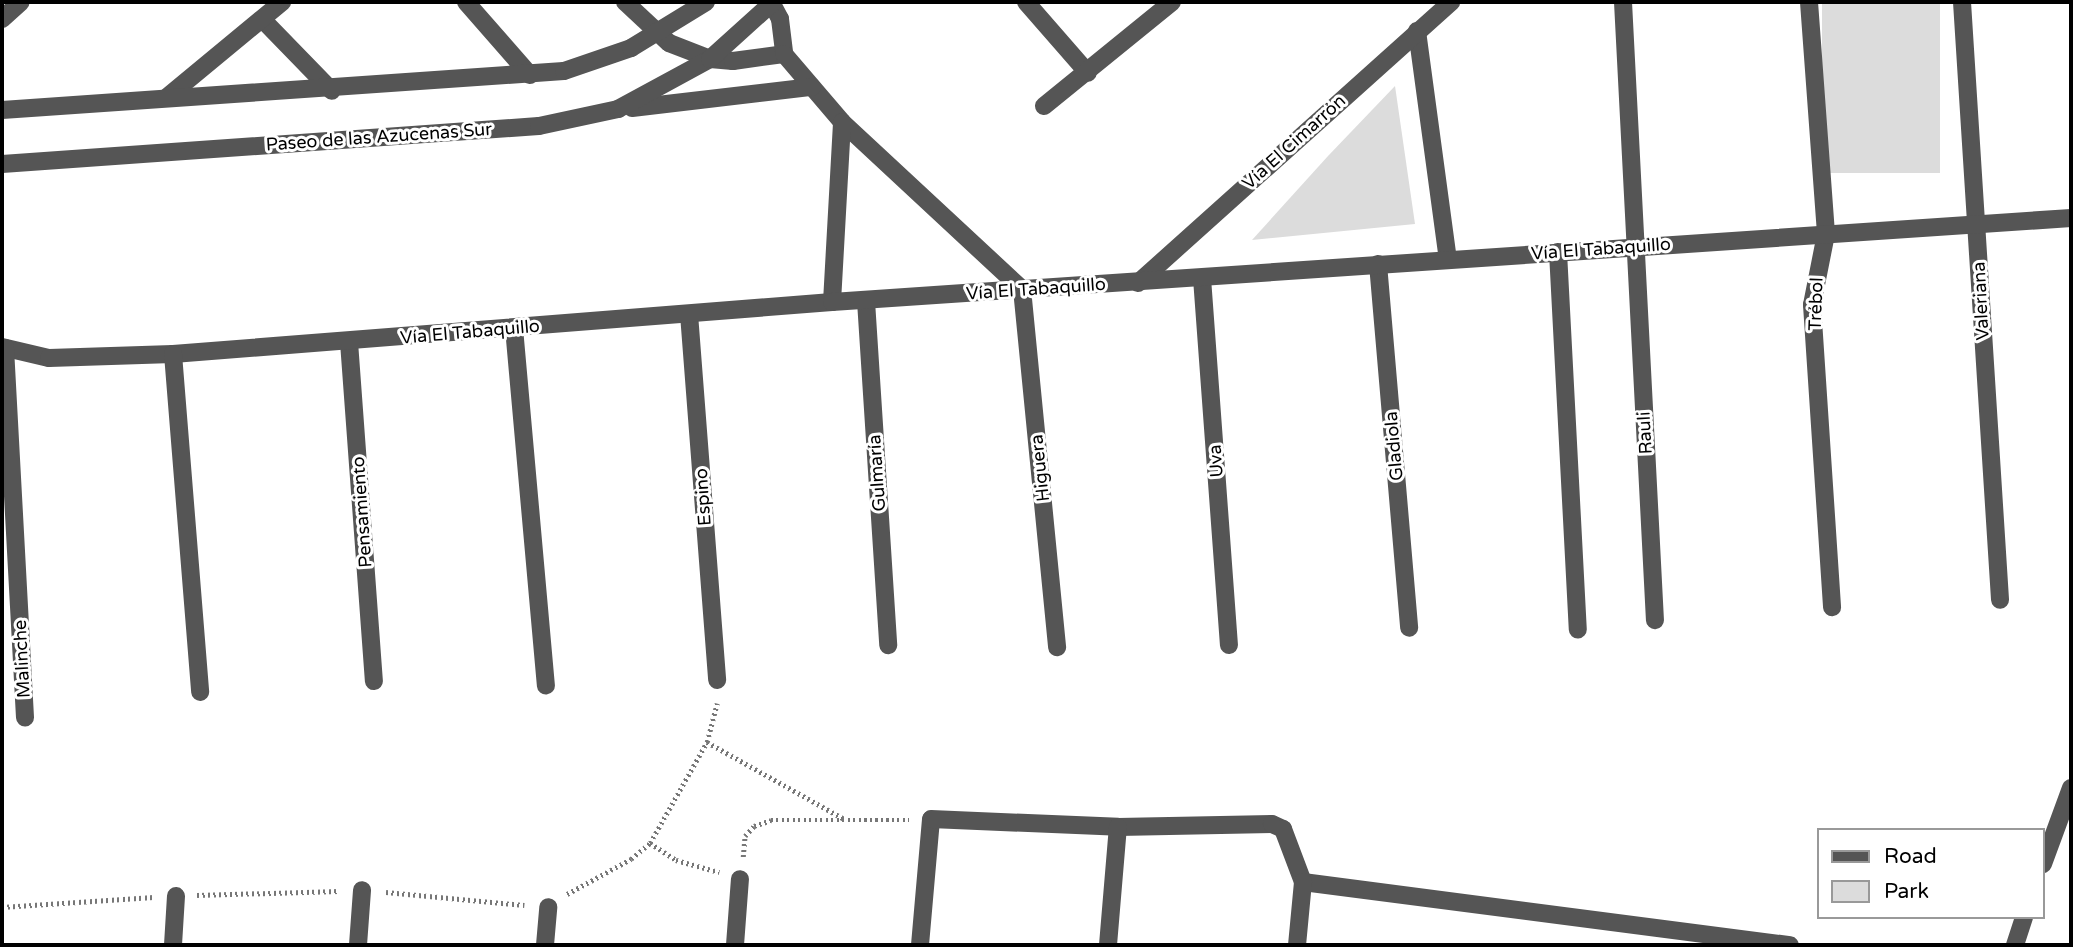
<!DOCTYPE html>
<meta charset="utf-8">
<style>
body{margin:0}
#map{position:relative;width:2073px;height:947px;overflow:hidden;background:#fff;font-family:"Varela Round",sans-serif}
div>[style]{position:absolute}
.green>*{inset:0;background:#dcdcdc;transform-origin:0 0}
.path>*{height:4.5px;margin-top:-2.25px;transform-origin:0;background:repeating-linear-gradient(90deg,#777 0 2px,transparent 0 5.5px)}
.minor>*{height:18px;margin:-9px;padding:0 9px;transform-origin:9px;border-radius:9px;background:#555}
span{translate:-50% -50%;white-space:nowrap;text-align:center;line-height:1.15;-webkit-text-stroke:6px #fff;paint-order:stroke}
.street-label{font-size:18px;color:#000}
.frame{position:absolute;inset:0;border:4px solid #000;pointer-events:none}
.legend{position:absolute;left:1817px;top:828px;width:228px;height:91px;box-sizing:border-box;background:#fff;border:2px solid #999;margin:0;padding:9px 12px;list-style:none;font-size:21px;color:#000}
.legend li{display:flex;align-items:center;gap:14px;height:35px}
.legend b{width:35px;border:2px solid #999}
</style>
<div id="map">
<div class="green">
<div style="left:1822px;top:2px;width:118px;height:171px"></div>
<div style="clip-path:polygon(1395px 86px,1415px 224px,1252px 240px,1328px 156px)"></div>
</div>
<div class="path">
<div style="left:707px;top:742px;width:157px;rotate:29.3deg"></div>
<div style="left:650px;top:843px;width:116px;rotate:-60.6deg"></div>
<div style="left:707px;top:742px;width:40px;rotate:-75.6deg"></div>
<div style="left:743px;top:857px;width:21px;rotate:-85deg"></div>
<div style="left:745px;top:836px;width:13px;rotate:-48deg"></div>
<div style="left:754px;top:826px;width:18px;rotate:-19deg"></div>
<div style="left:771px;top:820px;width:138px"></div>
<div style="left:386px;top:892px;width:139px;rotate:5.4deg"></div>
<div style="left:567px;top:894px;width:73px;rotate:-28.7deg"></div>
<div style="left:631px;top:859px;width:25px;rotate:-40deg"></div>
<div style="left:650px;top:843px;width:31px;rotate:33deg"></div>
<div style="left:676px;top:860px;width:45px;rotate:15.6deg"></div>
<div style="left:197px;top:895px;width:142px;rotate:-1.6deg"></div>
<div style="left:2px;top:907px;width:152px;rotate:-3.8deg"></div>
</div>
<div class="minor">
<div style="left:466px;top:2px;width:97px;rotate:48.8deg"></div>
<div style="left:625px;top:2px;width:60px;rotate:43deg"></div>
<div style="left:669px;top:43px;width:44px;rotate:21.3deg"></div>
<div style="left:710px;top:59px;width:23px;rotate:5deg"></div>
<div style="left:733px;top:61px;width:51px;rotate:-7.8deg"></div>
<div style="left:771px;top:2px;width:19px;rotate:62deg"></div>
<div style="left:780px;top:19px;width:35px;rotate:83deg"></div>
<div style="left:784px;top:54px;width:89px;rotate:49.5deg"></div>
<div style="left:842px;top:122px;width:246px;rotate:42.9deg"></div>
<div style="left:1022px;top:289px;width:360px;rotate:84.4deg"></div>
<div style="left:1026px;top:2px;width:94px;rotate:48.9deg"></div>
<div style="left:1623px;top:2px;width:619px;rotate:87.04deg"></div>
<div style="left:1809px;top:2px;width:233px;rotate:85.8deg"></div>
<div style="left:1826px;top:234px;width:72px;rotate:101.2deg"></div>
<div style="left:1812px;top:305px;width:303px;rotate:86.2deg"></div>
<div style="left:1962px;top:2px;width:599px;rotate:86.36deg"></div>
<div style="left:2px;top:19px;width:25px;rotate:-42deg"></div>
<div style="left:262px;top:19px;width:100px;rotate:45.8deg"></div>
<div style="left:1417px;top:31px;width:231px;rotate:82.3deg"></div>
<div style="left:166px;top:98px;width:151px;rotate:-39.6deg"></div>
<div style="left:1044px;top:106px;width:165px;rotate:-39.1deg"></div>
<div style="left:632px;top:108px;width:181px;rotate:-6.7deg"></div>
<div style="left:2px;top:110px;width:563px;rotate:-3.97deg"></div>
<div style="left:564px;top:71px;width:71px;rotate:-18.9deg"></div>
<div style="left:631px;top:48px;width:88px;rotate:-31.5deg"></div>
<div style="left:2px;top:164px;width:538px;rotate:-4.05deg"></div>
<div style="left:539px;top:126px;width:81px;rotate:-12.1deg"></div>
<div style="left:618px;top:109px;width:105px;rotate:-28.5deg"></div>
<div style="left:710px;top:59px;width:85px;rotate:-42.1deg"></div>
<div style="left:1558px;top:252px;width:378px;rotate:87deg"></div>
<div style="left:1378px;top:264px;width:365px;rotate:85.1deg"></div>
<div style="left:1202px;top:278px;width:368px;rotate:85.8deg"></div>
<div style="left:1138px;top:283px;width:421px;rotate:-41.9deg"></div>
<div style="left:866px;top:301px;width:345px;rotate:86.3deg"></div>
<div style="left:832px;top:302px;width:180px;rotate:-86.8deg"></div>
<div style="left:689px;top:314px;width:367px;rotate:85.6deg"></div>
<div style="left:514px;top:328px;width:359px;rotate:84.9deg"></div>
<div style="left:349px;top:342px;width:340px;rotate:85.8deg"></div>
<div style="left:2px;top:347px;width:48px;rotate:13.2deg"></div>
<div style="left:49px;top:358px;width:124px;rotate:-1.8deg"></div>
<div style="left:173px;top:354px;width:661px;rotate:-4.51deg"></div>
<div style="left:832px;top:302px;width:1242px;rotate:-3.88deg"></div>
<div style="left:5px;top:348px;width:370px;rotate:86.9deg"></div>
<div style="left:173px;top:354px;width:339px;rotate:85.4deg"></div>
<div style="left:2043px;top:864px;width:81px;rotate:-69.8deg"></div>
<div style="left:1303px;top:882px;width:491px;rotate:7.4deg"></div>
<div style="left:173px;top:945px;width:49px;rotate:-86.5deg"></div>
<div style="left:358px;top:945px;width:55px;rotate:-85.8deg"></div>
<div style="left:545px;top:945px;width:38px;rotate:-85deg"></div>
<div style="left:735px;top:945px;width:66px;rotate:-85.7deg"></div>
<div style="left:920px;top:945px;width:126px;rotate:-85deg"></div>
<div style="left:931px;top:819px;width:187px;rotate:2.4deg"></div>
<div style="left:1118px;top:827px;width:154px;rotate:-1.1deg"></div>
<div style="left:1272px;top:824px;width:12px;rotate:24deg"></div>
<div style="left:1283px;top:829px;width:57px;rotate:69.3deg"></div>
<div style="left:1303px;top:882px;width:63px;rotate:95.4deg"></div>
<div style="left:1108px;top:945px;width:118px;rotate:-85.2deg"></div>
<div style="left:2015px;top:945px;width:29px;rotate:-72deg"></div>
</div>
<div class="street-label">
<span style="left:379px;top:137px;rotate:-4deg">Paseo de las Azucenas Sur</span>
<span style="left:1294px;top:142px;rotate:-42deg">Vía El Cimarrón</span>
<span style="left:1601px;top:249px;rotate:-4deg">Vía El Tabaquillo</span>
<span style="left:1036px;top:289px;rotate:-4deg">Vía El Tabaquillo</span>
<span style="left:1981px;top:301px;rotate:-93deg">Valeriana</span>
<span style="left:1816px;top:304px;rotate:-88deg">Trébol</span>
<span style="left:470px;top:332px;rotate:-5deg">Vía El Tabaquillo</span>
<span style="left:1645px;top:433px;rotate:-93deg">Rauli</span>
<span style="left:1394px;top:446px;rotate:-95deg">Gladiola</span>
<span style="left:1216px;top:461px;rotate:-94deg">Uva</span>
<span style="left:1040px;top:468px;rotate:-96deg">Higuera</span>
<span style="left:877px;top:473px;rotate:-94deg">Gulmaría</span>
<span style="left:703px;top:497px;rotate:-94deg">Espino</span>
<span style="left:362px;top:512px;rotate:-94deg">Pensamiento</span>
<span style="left:22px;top:659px;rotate:-93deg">Malinche</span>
</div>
<div class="frame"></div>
<ul class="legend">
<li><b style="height:9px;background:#555"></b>Road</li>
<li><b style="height:19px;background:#dcdcdc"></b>Park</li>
</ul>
</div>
